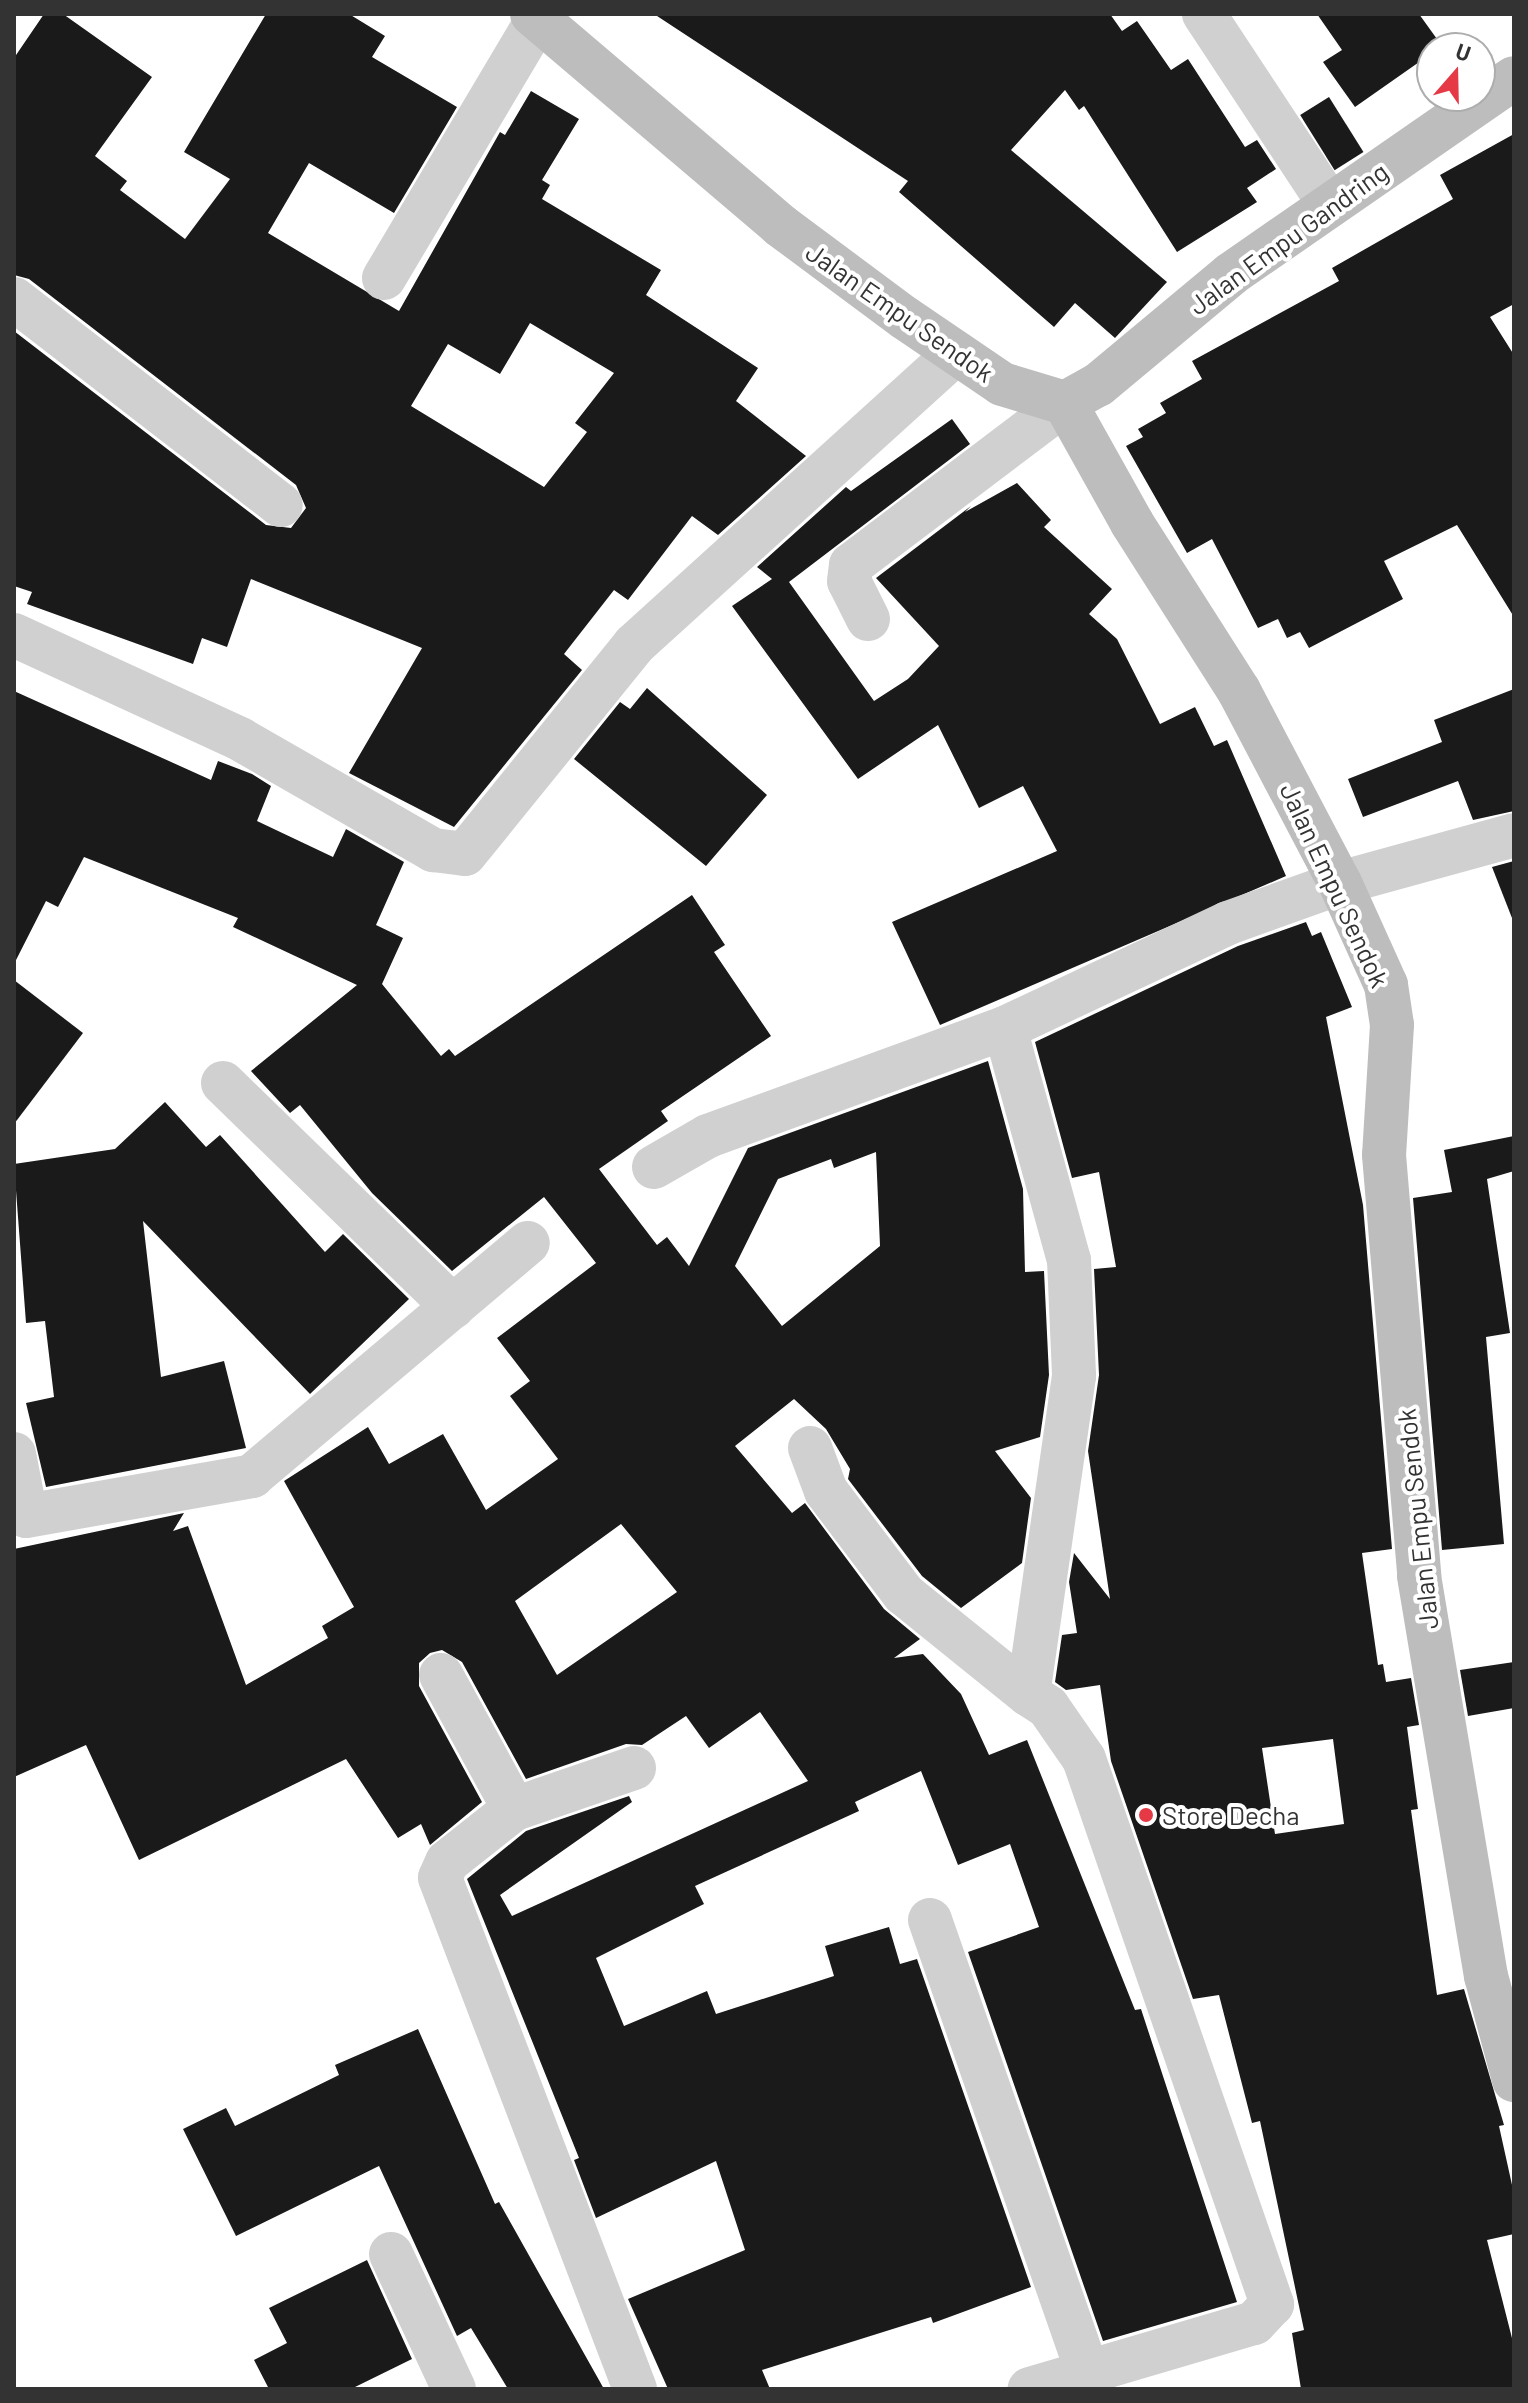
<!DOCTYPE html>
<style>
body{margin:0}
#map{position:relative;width:1528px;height:2403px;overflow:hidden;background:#fff;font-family:Barlow,sans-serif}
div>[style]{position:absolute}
.building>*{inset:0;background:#1a1a1a;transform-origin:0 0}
.street>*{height:44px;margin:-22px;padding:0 22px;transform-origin:22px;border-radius:22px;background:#d0d0d0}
.secondary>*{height:44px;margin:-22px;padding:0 22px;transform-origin:22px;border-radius:22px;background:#bdbdbd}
.dots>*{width:22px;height:22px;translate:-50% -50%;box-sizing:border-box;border:4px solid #fff;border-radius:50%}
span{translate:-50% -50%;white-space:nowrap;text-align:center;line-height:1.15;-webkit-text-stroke:8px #fff;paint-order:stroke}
.street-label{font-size:26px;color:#333}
.poi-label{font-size:26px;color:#333}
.left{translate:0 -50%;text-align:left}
.frame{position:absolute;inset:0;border:16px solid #333;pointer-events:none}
.north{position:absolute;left:1416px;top:32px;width:80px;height:80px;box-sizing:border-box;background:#fff;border:2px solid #adadad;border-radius:50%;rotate:20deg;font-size:22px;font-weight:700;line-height:32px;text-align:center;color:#333}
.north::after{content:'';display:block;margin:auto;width:28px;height:36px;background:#e63946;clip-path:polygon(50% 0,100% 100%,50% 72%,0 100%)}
</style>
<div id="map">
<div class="building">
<div style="clip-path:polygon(evenodd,44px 14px,63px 14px,152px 77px,95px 156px,127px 181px,120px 190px,185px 239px,230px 179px,184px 152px,266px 14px,349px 14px,385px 36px,372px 57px,457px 107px,394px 213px,309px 163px,268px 233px,399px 311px,500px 132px,505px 135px,531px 91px,579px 119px,542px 180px,550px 185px,542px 199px,661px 270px,646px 295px,758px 368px,736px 401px,806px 456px,718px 535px,692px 516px,628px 600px,614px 590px,564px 654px,582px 670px,454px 827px,349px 773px,422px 648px,251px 579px,227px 647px,202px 638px,193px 664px,27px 604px,32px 592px,14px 586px,14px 331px,266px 525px,291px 528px,306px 508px,296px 485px,29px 279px,14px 275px,14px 58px,44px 14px,530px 323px,614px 373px,575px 423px,587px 432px,544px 487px,411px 406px,448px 344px,500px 374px,530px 323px)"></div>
<div style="clip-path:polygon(654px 14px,1110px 14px,1122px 31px,1137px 21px,1171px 70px,1188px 59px,1245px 147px,1257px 140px,1276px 169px,1247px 188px,1257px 202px,1177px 252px,1084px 106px,1079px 110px,1065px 90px,1011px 150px,1167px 282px,1115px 338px,1075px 303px,1054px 327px,899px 192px,908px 181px)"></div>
<div style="clip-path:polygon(1317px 14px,1419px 14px,1442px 46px,1355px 107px,1323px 62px,1342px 50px)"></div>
<div style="left:1329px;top:97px;width:65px;height:34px;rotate:58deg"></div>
<div style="clip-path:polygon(1514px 134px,1514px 304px,1490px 317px,1514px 355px,1514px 617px,1457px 525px,1384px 561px,1403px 599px,1309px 648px,1300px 632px,1287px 638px,1278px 619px,1258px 628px,1212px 539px,1187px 553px,1126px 446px,1143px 437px,1138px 429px,1166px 413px,1160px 403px,1202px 379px,1192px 361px,1339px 281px,1332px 268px,1453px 199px,1440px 175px)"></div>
<div style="clip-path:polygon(952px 419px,970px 444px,789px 582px,874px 701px,908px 679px,939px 646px,876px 578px,971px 506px,965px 512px,1017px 483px,1051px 520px,1044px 527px,1112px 589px,1089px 614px,1117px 639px,1160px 724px,1195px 707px,1214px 746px,1227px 740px,1286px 876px,940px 1025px,892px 922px,1057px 851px,1023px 786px,979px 808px,938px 725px,858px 779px,732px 606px,772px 579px,757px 567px,846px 487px,851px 491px)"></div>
<div style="clip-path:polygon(647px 688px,767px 795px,706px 866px,574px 759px,620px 702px,630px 709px)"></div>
<div style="clip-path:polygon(1514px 689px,1514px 811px,1473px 820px,1458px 781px,1363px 817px,1348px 779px,1442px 742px,1434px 720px)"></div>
<div style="clip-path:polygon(evenodd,14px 691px,211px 780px,218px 761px,252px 774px,271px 786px,257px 821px,333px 857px,346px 829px,404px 862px,376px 925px,403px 938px,382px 984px,441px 1056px,449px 1049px,455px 1056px,692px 895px,725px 945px,714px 952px,771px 1036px,661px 1111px,668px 1121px,599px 1169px,657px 1245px,667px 1237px,689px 1266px,748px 1148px,988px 1061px,1023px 1189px,1025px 1272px,1044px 1271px,1049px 1375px,1040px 1437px,995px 1451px,1031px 1498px,1022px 1563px,961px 1608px,922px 1576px,848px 1479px,850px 1469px,826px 1429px,794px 1399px,735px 1446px,792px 1513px,805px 1503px,884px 1609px,920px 1639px,894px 1658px,923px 1654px,961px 1694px,989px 1755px,1027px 1740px,1135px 2010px,1141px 2009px,1237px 2302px,1103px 2341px,968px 1952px,1039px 1927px,1010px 1844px,958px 1865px,921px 1771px,855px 1802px,859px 1811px,695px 1886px,704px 1904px,596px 1958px,624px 2026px,707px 1991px,716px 2014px,834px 1976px,825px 1946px,889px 1927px,900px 1964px,917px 1959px,1031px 2287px,933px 2323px,931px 2317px,762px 2370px,770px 2389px,668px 2389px,628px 2299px,745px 2250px,716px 2161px,596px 2218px,574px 2160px,579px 2158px,467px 1879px,526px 1831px,629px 1796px,632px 1802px,500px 1895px,512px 1916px,808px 1781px,760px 1712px,709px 1748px,686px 1716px,642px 1745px,626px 1744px,526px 1779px,462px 1662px,442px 1650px,430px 1653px,419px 1663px,419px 1686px,482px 1802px,430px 1845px,421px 1824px,398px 1838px,346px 1759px,139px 1860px,86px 1745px,14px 1777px,14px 1549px,184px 1513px,173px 1531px,188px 1526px,246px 1685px,328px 1638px,322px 1626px,354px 1607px,284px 1481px,368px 1427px,389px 1464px,443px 1434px,486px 1510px,558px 1459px,510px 1396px,530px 1381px,497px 1338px,596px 1263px,544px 1197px,452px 1271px,372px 1193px,300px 1105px,290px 1113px,251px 1071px,357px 985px,233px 927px,238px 918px,84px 857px,58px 907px,46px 901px,14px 964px,14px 691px,876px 1152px,880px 1246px,782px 1326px,735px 1266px,778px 1179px,831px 1159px,834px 1168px,876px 1152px,14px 691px,621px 1524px,677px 1592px,557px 1675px,515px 1601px,621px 1524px)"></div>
<div style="clip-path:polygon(1514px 861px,1514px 918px,1512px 918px,1492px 867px)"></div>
<div style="clip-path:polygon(evenodd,1306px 922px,1312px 936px,1321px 932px,1352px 1007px,1326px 1017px,1363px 1205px,1392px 1549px,1362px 1553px,1378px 1665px,1383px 1664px,1386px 1682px,1411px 1678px,1419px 1725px,1407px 1727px,1418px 1809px,1411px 1810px,1437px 1995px,1464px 1989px,1504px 2125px,1499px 2126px,1514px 2194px,1514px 2234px,1487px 2240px,1514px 2346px,1514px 2389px,1301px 2389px,1292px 2333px,1304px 2330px,1260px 2121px,1252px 2123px,1219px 1995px,1193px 1999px,1111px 1761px,1100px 1685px,1066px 1690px,1055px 1682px,1062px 1635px,1077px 1633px,1069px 1582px,1074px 1553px,1110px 1599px,1088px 1451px,1099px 1375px,1094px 1269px,1116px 1267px,1099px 1172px,1072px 1178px,1035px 1042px,1238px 946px,1306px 922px,1333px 1739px,1344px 1824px,1275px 1834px,1262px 1748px,1333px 1739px)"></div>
<div style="clip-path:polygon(14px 980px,83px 1033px,14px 1124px)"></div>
<div style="clip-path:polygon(165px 1102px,206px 1147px,220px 1135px,325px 1252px,343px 1234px,409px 1299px,310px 1394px,143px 1221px,161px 1377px,224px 1361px,246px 1448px,46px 1487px,26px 1403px,54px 1397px,45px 1321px,26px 1323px,14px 1164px,115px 1149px)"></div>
<div style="clip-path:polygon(1514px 1136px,1514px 1171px,1487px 1179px,1510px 1333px,1486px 1337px,1504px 1544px,1442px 1550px,1413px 1198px,1452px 1192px,1444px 1150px)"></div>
<div style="clip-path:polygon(1514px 1662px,1514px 1708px,1468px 1716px,1460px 1670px)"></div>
<div style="clip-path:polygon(418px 2029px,495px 2204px,499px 2202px,604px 2389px,508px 2389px,471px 2328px,457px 2336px,379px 2166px,236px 2236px,183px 2129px,226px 2108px,235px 2126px,339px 2075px,335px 2065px)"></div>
<div style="clip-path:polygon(367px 2260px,412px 2359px,351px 2389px,269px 2389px,254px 2360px,287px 2343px,269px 2308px)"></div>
</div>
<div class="street">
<div style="left:1204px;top:14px;width:229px;rotate:56.6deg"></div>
<div style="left:384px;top:278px;width:301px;rotate:-59.3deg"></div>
<div style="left:14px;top:299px;width:337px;rotate:37.7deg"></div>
<div style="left:868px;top:619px;width:42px;rotate:-116.6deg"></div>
<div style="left:849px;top:581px;width:16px;rotate:-83deg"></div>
<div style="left:851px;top:565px;width:268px;rotate:-37.1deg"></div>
<div style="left:14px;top:635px;width:249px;rotate:24.7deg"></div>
<div style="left:240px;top:739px;width:223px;rotate:29.9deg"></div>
<div style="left:433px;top:850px;width:32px;rotate:7deg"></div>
<div style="left:465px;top:854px;width:269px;rotate:-51deg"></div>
<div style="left:634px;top:645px;width:435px;rotate:-42.2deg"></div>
<div style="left:1005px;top:1028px;width:241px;rotate:74.6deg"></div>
<div style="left:1069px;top:1260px;width:116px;rotate:87.5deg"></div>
<div style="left:1074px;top:1376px;width:321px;rotate:98.2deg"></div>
<div style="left:1028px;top:1694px;width:24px;rotate:33deg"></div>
<div style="left:1048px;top:1707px;width:63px;rotate:55.3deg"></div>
<div style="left:1084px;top:1759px;width:577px;rotate:70.97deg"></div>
<div style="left:1272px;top:2304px;width:26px;rotate:133deg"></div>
<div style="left:1254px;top:2323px;width:234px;rotate:163.6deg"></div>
<div style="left:223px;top:1083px;width:321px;rotate:44.2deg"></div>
<div style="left:654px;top:1167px;width:62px;rotate:-29.9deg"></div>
<div style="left:708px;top:1136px;width:316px;rotate:-20deg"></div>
<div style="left:1005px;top:1028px;width:246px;rotate:-25.2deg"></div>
<div style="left:1228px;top:923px;width:119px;rotate:-19.7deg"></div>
<div style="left:1340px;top:883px;width:180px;rotate:-15.4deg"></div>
<div style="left:810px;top:1448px;width:46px;rotate:69.6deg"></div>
<div style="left:826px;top:1491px;width:129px;rotate:52.9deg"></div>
<div style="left:904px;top:1594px;width:159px;rotate:38.9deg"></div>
<div style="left:14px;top:1454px;width:63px;rotate:79deg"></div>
<div style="left:26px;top:1516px;width:230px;rotate:-10deg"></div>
<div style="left:252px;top:1476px;width:361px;rotate:-40.2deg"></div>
<div style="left:441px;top:1675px;width:153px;rotate:61.4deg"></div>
<div style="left:634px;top:1768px;width:127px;rotate:161.1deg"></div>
<div style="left:514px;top:1809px;width:85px;rotate:141.7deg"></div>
<div style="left:447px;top:1862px;width:17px;rotate:114deg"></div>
<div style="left:440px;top:1878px;width:547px;rotate:69.11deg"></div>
<div style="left:930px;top:1920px;width:474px;rotate:70.8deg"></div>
<div style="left:391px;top:2254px;width:149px;rotate:65deg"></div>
</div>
<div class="secondary">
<div style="left:532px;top:14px;width:327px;rotate:40.4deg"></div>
<div style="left:781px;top:226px;width:154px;rotate:36.6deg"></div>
<div style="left:905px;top:318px;width:117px;rotate:34.2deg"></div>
<div style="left:1002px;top:384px;width:66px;rotate:16.8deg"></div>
<div style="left:1065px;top:403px;width:137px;rotate:60.8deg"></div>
<div style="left:1132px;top:523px;width:199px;rotate:57.5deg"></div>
<div style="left:1239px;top:691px;width:217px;rotate:62.3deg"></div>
<div style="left:1340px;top:883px;width:112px;rotate:65.7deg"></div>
<div style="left:1386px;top:985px;width:40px;rotate:81.5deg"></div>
<div style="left:1392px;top:1025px;width:130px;rotate:93.5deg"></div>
<div style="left:1384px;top:1155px;width:422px;rotate:85.2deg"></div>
<div style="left:1419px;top:1576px;width:406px;rotate:80.5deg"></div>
<div style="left:1486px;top:1976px;width:108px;rotate:74.9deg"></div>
<div style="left:1065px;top:403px;width:38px;rotate:-29deg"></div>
<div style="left:1098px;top:385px;width:173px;rotate:-39.8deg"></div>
<div style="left:1231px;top:274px;width:344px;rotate:-34.7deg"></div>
</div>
<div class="dots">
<div style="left:1146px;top:1815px;background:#e63946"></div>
</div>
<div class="street-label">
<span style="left:1288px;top:238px;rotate:-36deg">Jalan Empu Gandring</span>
<span style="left:900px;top:312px;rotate:35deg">Jalan Empu Sendok</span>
<span style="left:1335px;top:885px;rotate:65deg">Jalan Empu Sendok</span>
<span style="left:1417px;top:1519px;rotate:-96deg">Jalan Empu Sendok</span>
</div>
<div class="poi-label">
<span class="left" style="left:1162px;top:1815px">Store Decha</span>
</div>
<div class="frame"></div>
<div class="north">U</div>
</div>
